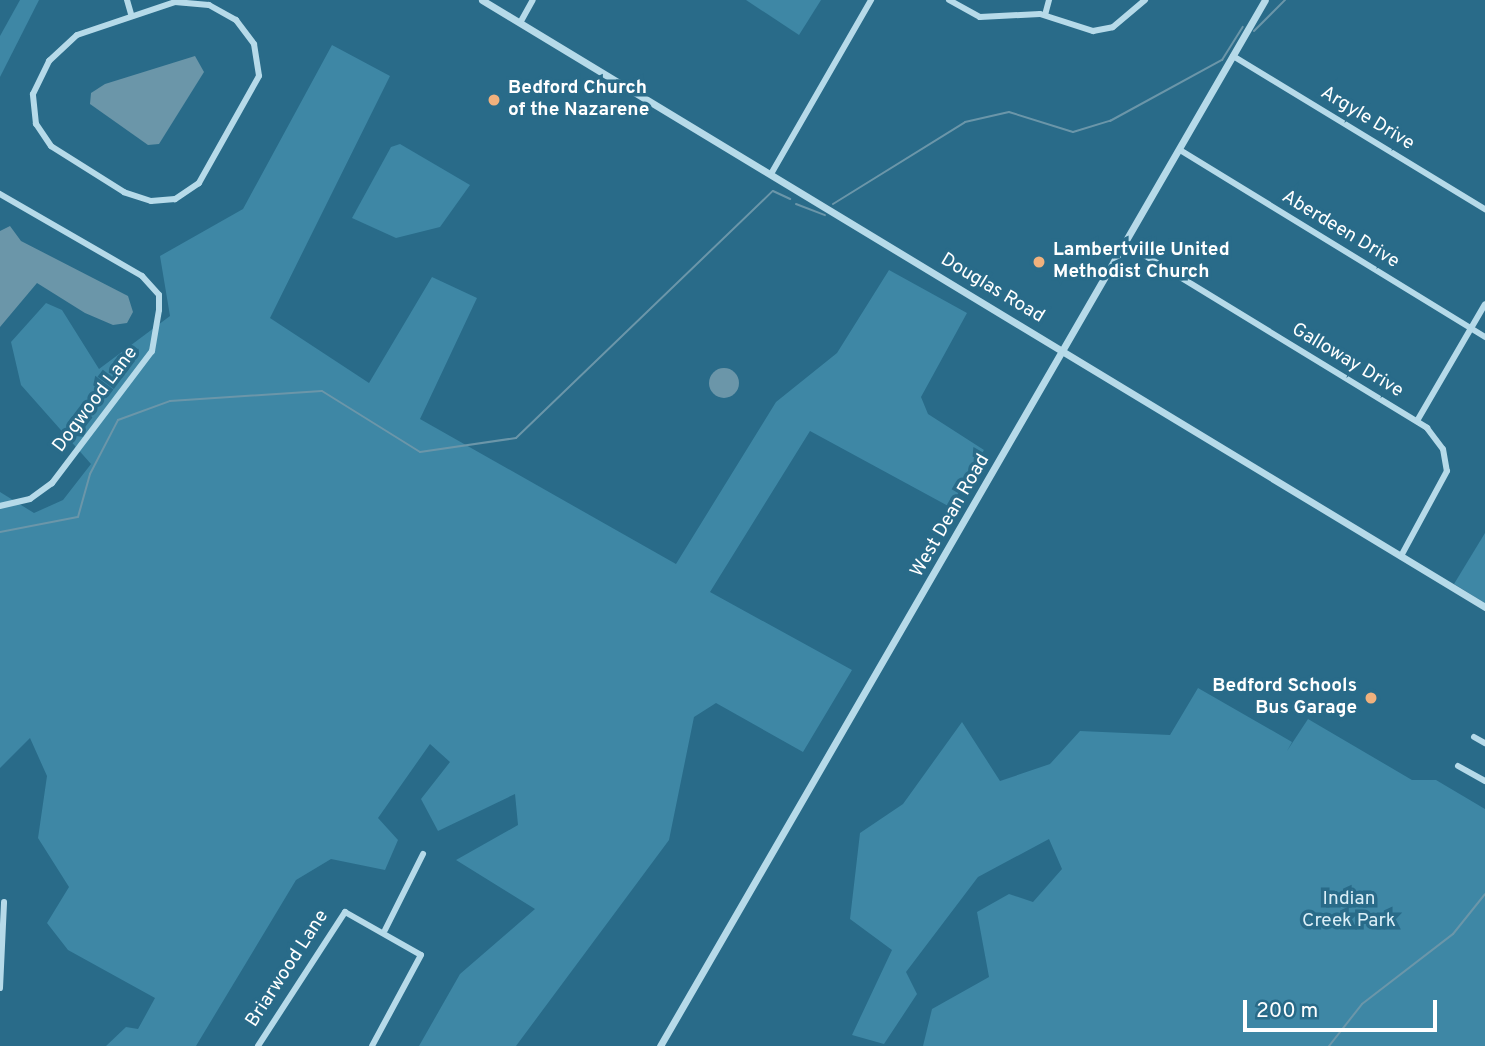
<!DOCTYPE html>
<style>
body{margin:0}
#map{position:relative;width:1485px;height:1046px;overflow:hidden;background:#296b89;font-family:Overpass,sans-serif}
div>[style]{position:absolute}
.green>*{inset:0;background:#3e87a5}
.water>*{inset:0;background:#6b96a9}
.round{border-radius:50%}
.stream>*{height:2px;margin:-1px;padding:0 1px;transform-origin:1px;border-radius:1px;background:#6b96a9}
.minor>*{height:6px;margin:-3px;padding:0 3px;transform-origin:3px;border-radius:3px;background:#b6dae9}
.tertiary>*{height:7px;margin:-3.5px;padding:0 3.5px;transform-origin:3.5px;border-radius:3.5px;background:#b6dae9}
.dots>*{width:19px;height:19px;translate:-50% -50%;box-sizing:border-box;border:4px solid #296b89;border-radius:50%}
span{translate:-50% -50%;white-space:nowrap;text-align:center;line-height:1.15;-webkit-text-stroke:7px #296b89;paint-order:stroke}
.poi-label{font-size:19px;color:#fff;font-weight:700}
.left{translate:0 -50%;text-align:left}
.right{translate:-100% -50%;text-align:right}
.street-label{font-size:19px;color:#fff}
.park-label{font-size:19px;color:#daeef7}
.scale{position:absolute;left:1243px;top:1000px;width:194px;height:32px;box-sizing:border-box;border:4px solid #fff;border-top:0;padding-left:9px;font-size:21px;line-height:24px;white-space:nowrap;color:#fff;-webkit-text-stroke:5px #296b89;paint-order:stroke}
</style>
<div id="map">
<div class="green">
<div style="clip-path:polygon(20px 0,39px 0,0 77px,0 36px)"></div>
<div style="clip-path:polygon(746px 0,821px 0,799px 35px)"></div>
<div style="clip-path:polygon(332px 45px,390px 76px,270px 318px,369px 383px,432px 277px,477px 298px,420px 419px,676px 564px,776px 402px,837px 353px,889px 270px,967px 313px,921px 397px,928px 414px,984px 450px,950px 507px,810px 431px,710px 592px,852px 670px,803px 752px,716px 703px,694px 717px,669px 840px,516px 1046px,419px 1046px,460px 974px,535px 909px,456px 860px,518px 825px,515px 794px,438px 831px,421px 799px,450px 762px,430px 744px,378px 818px,398px 840px,385px 870px,331px 859px,296px 880px,196px 1046px,106px 1046px,126px 1027px,138px 1029px,155px 998px,68px 950px,47px 923px,69px 887px,38px 838px,47px 776px,30px 738px,0 768px,0 492px,34px 513px,63px 500px,91px 464px,21px 385px,11px 342px,46px 303px,62px 310px,99px 369px,170px 316px,160px 256px,243px 209px)"></div>
<div style="clip-path:polygon(400px 144px,470px 185px,440px 227px,396px 238px,352px 218px,391px 147px)"></div>
<div style="clip-path:polygon(1485px 533px,1485px 603px,1454px 584px)"></div>
<div style="clip-path:polygon(1198px 688px,1292px 742px,1287px 751px,1308px 719px,1412px 780px,1436px 780px,1485px 809px,1485px 1046px,923px 1046px,932px 1009px,989px 977px,977px 912px,1009px 894px,1033px 902px,1062px 869px,1049px 839px,978px 877px,906px 972px,917px 994px,884px 1044px,852px 1035px,892px 950px,850px 919px,860px 833px,903px 804px,962px 722px,1000px 781px,1050px 764px,1080px 731px,1170px 735px)"></div>
</div>
<div class="water">
<div style="clip-path:polygon(195px 56px,204px 72px,159px 144px,148px 145px,90px 104px,91px 93px,105px 84px)"></div>
<div style="clip-path:polygon(10px 226px,21px 241px,128px 296px,133px 312px,127px 323px,113px 325px,85px 313px,37px 283px,0 327px,0 231px)"></div>
<div class="round" style="left:709px;top:368px;width:30px;height:30px"></div>
</div>
<div class="stream">
<div style="left:1254px;top:31px;width:44px;rotate:-45deg"></div>
<div style="left:796px;top:204px;width:31px;rotate:21deg"></div>
<div style="left:833px;top:204px;width:155px;rotate:-31.8deg"></div>
<div style="left:965px;top:122px;width:45px;rotate:-12.8deg"></div>
<div style="left:1009px;top:112px;width:67px;rotate:17.4deg"></div>
<div style="left:1073px;top:132px;width:39px;rotate:-17deg"></div>
<div style="left:1110px;top:121px;width:128px;rotate:-28.6deg"></div>
<div style="left:1222px;top:60px;width:39px;rotate:-58deg"></div>
<div style="left:0;top:532px;width:79px;rotate:-10.9deg"></div>
<div style="left:78px;top:517px;width:45px;rotate:-74.4deg"></div>
<div style="left:90px;top:474px;width:61px;rotate:-62.6deg"></div>
<div style="left:118px;top:420px;width:55px;rotate:-20.1deg"></div>
<div style="left:170px;top:401px;width:152px;rotate:-3.8deg"></div>
<div style="left:322px;top:391px;width:115px;rotate:31.9deg"></div>
<div style="left:420px;top:452px;width:97px;rotate:-8.3deg"></div>
<div style="left:516px;top:438px;width:356px;rotate:-43.9deg"></div>
<div style="left:773px;top:191px;width:19px;rotate:25deg"></div>
<div style="left:1329px;top:1046px;width:53px;rotate:-51.8deg"></div>
<div style="left:1362px;top:1004px;width:115px;rotate:-37.6deg"></div>
<div style="left:1453px;top:934px;width:51px;rotate:-51.3deg"></div>
</div>
<div class="minor">
<div style="left:127px;top:0;width:15px;rotate:74deg"></div>
<div style="left:949px;top:0;width:35px;rotate:29deg"></div>
<div style="left:980px;top:17px;width:60px;rotate:-2.9deg"></div>
<div style="left:1040px;top:14px;width:56px;rotate:17.8deg"></div>
<div style="left:1093px;top:31px;width:20px;rotate:-11deg"></div>
<div style="left:1113px;top:27px;width:42px;rotate:-40.2deg"></div>
<div style="left:175px;top:2px;width:34px;rotate:5deg"></div>
<div style="left:209px;top:5px;width:31px;rotate:29deg"></div>
<div style="left:236px;top:20px;width:30px;rotate:53deg"></div>
<div style="left:254px;top:44px;width:32px;rotate:81deg"></div>
<div style="left:259px;top:76px;width:123px;rotate:119.3deg"></div>
<div style="left:199px;top:183px;width:29px;rotate:146deg"></div>
<div style="left:175px;top:199px;width:24px;rotate:175deg"></div>
<div style="left:151px;top:201px;width:28px;rotate:-162deg"></div>
<div style="left:124px;top:192px;width:86px;rotate:-147.8deg"></div>
<div style="left:51px;top:146px;width:27px;rotate:-124deg"></div>
<div style="left:36px;top:124px;width:30px;rotate:-96deg"></div>
<div style="left:33px;top:94px;width:37px;rotate:-64deg"></div>
<div style="left:49px;top:61px;width:38px;rotate:-43deg"></div>
<div style="left:77px;top:35px;width:103px;rotate:-18.6deg"></div>
<div style="left:1045px;top:15px;width:16px;rotate:-75deg"></div>
<div style="left:520px;top:23px;width:26px;rotate:-61deg"></div>
<div style="left:1233px;top:56px;width:295px;rotate:31.3deg"></div>
<div style="left:1180px;top:150px;width:358px;rotate:31.5deg"></div>
<div style="left:771px;top:174px;width:201px;rotate:-60.1deg"></div>
<div style="left:0;top:194px;width:164px;rotate:30deg"></div>
<div style="left:142px;top:276px;width:25px;rotate:48deg"></div>
<div style="left:159px;top:295px;width:15px;rotate:90deg"></div>
<div style="left:159px;top:310px;width:42px;rotate:99.7deg"></div>
<div style="left:152px;top:351px;width:166px;rotate:127.1deg"></div>
<div style="left:52px;top:483px;width:27px;rotate:144deg"></div>
<div style="left:30px;top:499px;width:31px;rotate:167deg"></div>
<div style="left:1126px;top:244px;width:353px;rotate:31.4deg"></div>
<div style="left:1427px;top:428px;width:26px;rotate:53deg"></div>
<div style="left:1443px;top:449px;width:22px;rotate:80deg"></div>
<div style="left:1447px;top:471px;width:97px;rotate:118.4deg"></div>
<div style="left:1417px;top:421px;width:135px;rotate:-59.8deg"></div>
<div style="left:1474px;top:737px;width:13px;rotate:29deg"></div>
<div style="left:1458px;top:766px;width:31px;rotate:29deg"></div>
<div style="left:385px;top:930px;width:85px;rotate:-63.4deg"></div>
<div style="left:0;top:988px;width:86px;rotate:-87.3deg"></div>
<div style="left:258px;top:1046px;width:160px;rotate:-57deg"></div>
<div style="left:345px;top:912px;width:87px;rotate:29.5deg"></div>
<div style="left:421px;top:955px;width:103px;rotate:118.3deg"></div>
</div>
<div class="tertiary">
<div style="left:482px;top:0;width:1172px;rotate:31.18deg"></div>
<div style="left:660px;top:1046px;width:1208px;rotate:-59.96deg"></div>
</div>
<div class="dots">
<div style="left:494px;top:100px;background:#f0b17d"></div>
<div style="left:1039px;top:262px;background:#f0b17d"></div>
<div style="left:1371px;top:698px;background:#f0b17d"></div>
</div>
<div class="poi-label">
<span class="left" style="left:508px;top:100px">Bedford Church<br>of the Nazarene</span>
<span class="left" style="left:1053px;top:262px">Lambertville United<br>Methodist Church</span>
<span class="right" style="left:1357px;top:698px">Bedford Schools<br>Bus Garage</span>
</div>
<div class="street-label">
<span style="left:1367px;top:119px;rotate:31deg">Argyle Drive</span>
<span style="left:1340px;top:230px;rotate:31deg">Aberdeen Drive</span>
<span style="left:992px;top:289px;rotate:31deg">Douglas Road</span>
<span style="left:1347px;top:361px;rotate:31deg">Galloway Drive</span>
<span style="left:96px;top:400px;rotate:-53deg">Dogwood Lane</span>
<span style="left:951px;top:516px;rotate:-60deg">West Dean Road</span>
<span style="left:288px;top:969px;rotate:-57deg">Briarwood Lane</span>
</div>
<div class="park-label">
<span style="left:1349px;top:911px">Indian<br>Creek Park</span>
</div>
<div class="scale">200 m</div>
</div>
